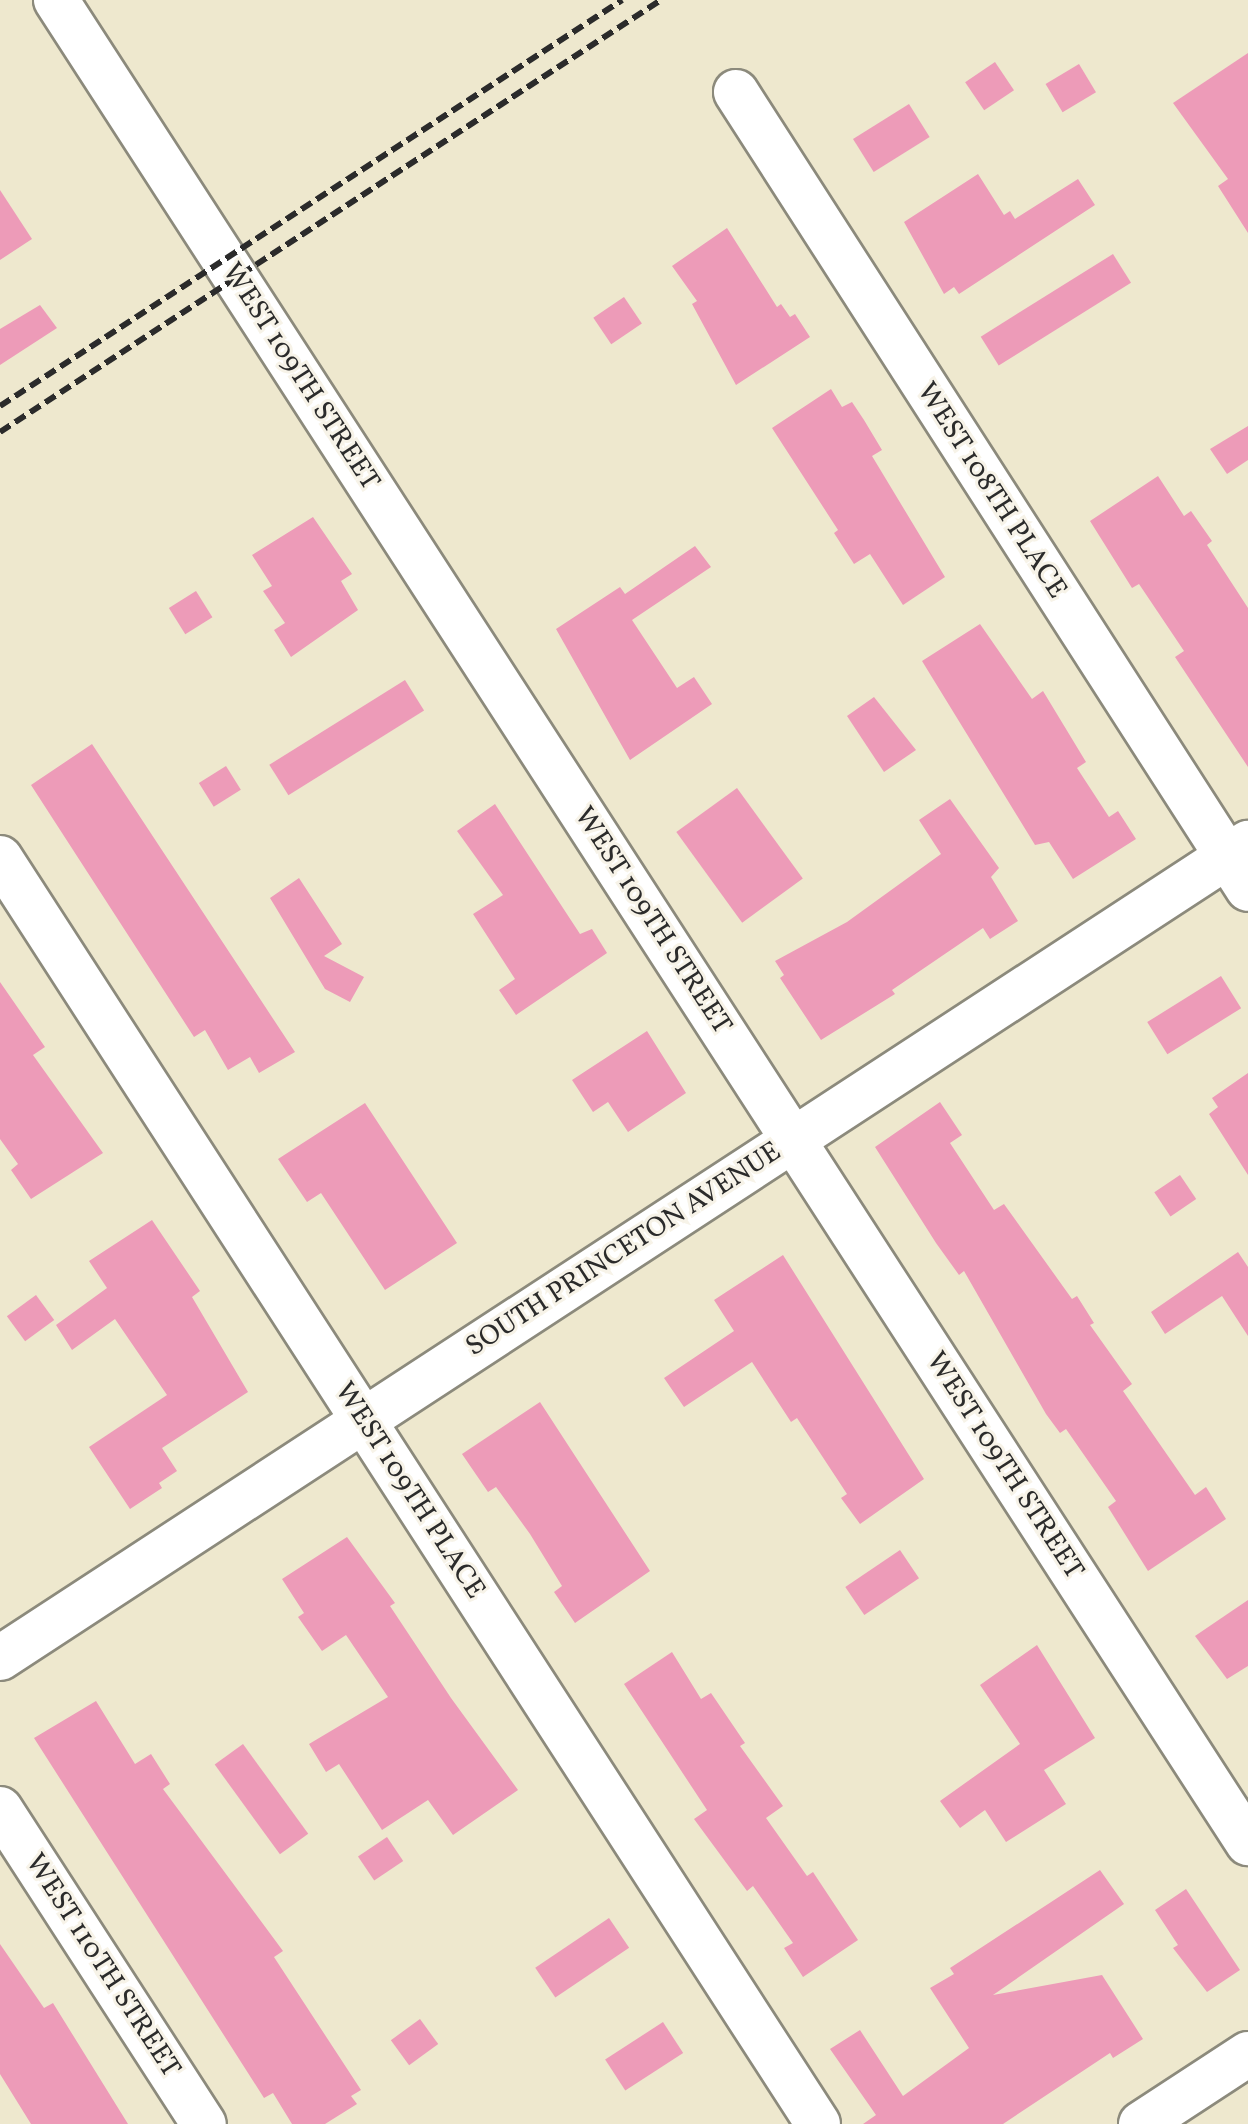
<!DOCTYPE html>
<style>
body{margin:0}
#map{position:relative;width:1248px;height:2124px;overflow:hidden;background:#eee8ce;font-family:Vollkorn,serif}
div>[style]{position:absolute}
.building>*{inset:0;background:#ed9bb8;transform-origin:0 0}
.roads{filter:drop-shadow(2px 0 #8c8a7c) drop-shadow(-2px 0 #8c8a7c) drop-shadow(0 2px #8c8a7c) drop-shadow(0 -2px #8c8a7c)}
.minor>*{height:44px;margin:-22px;padding:0 22px;transform-origin:22px;border-radius:22px;background:#fff}
.rail>*{height:6px;margin-top:-3px;transform-origin:0;background:repeating-linear-gradient(90deg,#2b2b2b 0 12px,transparent 0 18px)}
span{translate:-50% -50%;white-space:nowrap;text-align:center;line-height:1.15;-webkit-text-stroke:6px #f7f3e8;paint-order:stroke}
.street-label{font-size:28px;color:#2b2b2b}
</style>
<div id="map">
<div class="building">
<div style="clip-path:polygon(1248px 53px,1248px 233px,1218px 186px,1228px 179px,1173px 103px)"></div>
<div style="left:995px;top:62px;width:34px;height:36px;rotate:56deg"></div>
<div style="left:1079px;top:64px;width:33px;height:39px;rotate:59deg"></div>
<div style="left:909px;top:104px;width:39px;height:66px;rotate:58deg"></div>
<div style="clip-path:polygon(978px 174px,1004px 215px,1010px 211px,1015px 219px,1078px 179px,1095px 205px,959px 294px,954px 287px,944px 294px,904px 222px)"></div>
<div style="clip-path:polygon(0 190px,32px 239px,0 260px)"></div>
<div style="clip-path:polygon(727px 228px,777px 307px,781px 304px,790px 317px,795px 314px,810px 337px,736px 385px,692px 304px,697px 301px,672px 266px)"></div>
<div style="left:1113px;top:254px;width:34px;height:156px;rotate:58deg"></div>
<div style="left:624px;top:297px;width:32px;height:37px;rotate:56deg"></div>
<div style="clip-path:polygon(40px 305px,57px 328px,0 365px,0 329px)"></div>
<div style="clip-path:polygon(831px 389px,842px 407px,852px 402px,864px 420px,882px 450px,872px 456px,945px 577px,903px 605px,870px 554px,854px 564px,834px 533px,838px 530px,772px 428px)"></div>
<div style="clip-path:polygon(1248px 426px,1248px 460px,1227px 474px,1210px 449px)"></div>
<div style="clip-path:polygon(1158px 476px,1184px 516px,1191px 511px,1212px 541px,1207px 545px,1248px 608px,1248px 767px,1175px 657px,1184px 651px,1139px 584px,1132px 588px,1090px 521px)"></div>
<div style="clip-path:polygon(313px 517px,352px 574px,341px 581px,358px 610px,291px 657px,274px 630px,285px 623px,263px 591px,272px 586px,252px 555px)"></div>
<div style="clip-path:polygon(695px 546px,711px 567px,632px 620px,677px 688px,694px 677px,712px 704px,630px 760px,556px 629px,620px 587px,625px 594px)"></div>
<div style="left:196px;top:591px;width:31px;height:32px;rotate:58deg"></div>
<div style="clip-path:polygon(980px 624px,1032px 699px,1043px 691px,1086px 762px,1077px 768px,1109px 817px,1118px 811px,1136px 839px,1073px 879px,1049px 842px,1035px 845px,922px 661px)"></div>
<div style="left:405px;top:680px;width:36px;height:160px;rotate:58deg"></div>
<div style="clip-path:polygon(874px 697px,916px 750px,884px 772px,847px 716px)"></div>
<div style="clip-path:polygon(92px 744px,295px 1052px,259px 1073px,250px 1057px,228px 1070px,205px 1030px,194px 1037px,31px 785px)"></div>
<div style="left:226px;top:766px;width:28px;height:32px;rotate:58deg"></div>
<div style="left:737px;top:788px;width:112px;height:75px;rotate:54deg"></div>
<div style="clip-path:polygon(950px 799px,999px 868px,991px 877px,1018px 921px,990px 939px,983px 928px,892px 990px,895px 994px,821px 1040px,780px 978px,784px 975px,775px 961px,847px 922px,941px 854px,919px 820px)"></div>
<div style="clip-path:polygon(495px 804px,580px 934px,592px 929px,607px 953px,516px 1015px,499px 990px,515px 979px,473px 914px,503px 895px,457px 831px)"></div>
<div style="clip-path:polygon(299px 878px,342px 944px,324px 956px,364px 977px,350px 1002px,325px 989px,270px 898px)"></div>
<div style="left:1221px;top:976px;width:38px;height:87px;rotate:58deg"></div>
<div style="clip-path:polygon(0 982px,45px 1047px,33px 1055px,103px 1153px,31px 1199px,11px 1170px,18px 1164px,0 1139px)"></div>
<div style="clip-path:polygon(647px 1031px,686px 1093px,628px 1132px,608px 1102px,593px 1112px,572px 1080px)"></div>
<div style="clip-path:polygon(1248px 1073px,1248px 1175px,1209px 1114px,1218px 1107px,1212px 1098px)"></div>
<div style="clip-path:polygon(940px 1102px,962px 1135px,950px 1143px,994px 1210px,1004px 1204px,1072px 1299px,1077px 1296px,1094px 1323px,1090px 1325px,1132px 1384px,1123px 1391px,1195px 1495px,1206px 1487px,1226px 1519px,1148px 1571px,1108px 1507px,1116px 1501px,1066px 1429px,1060px 1433px,1046px 1414px,964px 1271px,959px 1275px,936px 1243px,875px 1147px)"></div>
<div style="clip-path:polygon(365px 1103px,457px 1243px,385px 1290px,321px 1193px,307px 1202px,278px 1159px)"></div>
<div style="left:1180px;top:1175px;width:29px;height:31px;rotate:56deg"></div>
<div style="clip-path:polygon(152px 1220px,200px 1291px,192px 1297px,248px 1392px,162px 1448px,177px 1471px,159px 1483px,162px 1488px,130px 1509px,89px 1447px,167px 1395px,115px 1319px,72px 1350px,56px 1325px,107px 1288px,89px 1261px)"></div>
<div style="clip-path:polygon(1238px 1252px,1248px 1267px,1248px 1336px,1222px 1296px,1165px 1334px,1151px 1312px)"></div>
<div style="clip-path:polygon(783px 1255px,924px 1479px,860px 1524px,841px 1498px,847px 1494px,797px 1418px,791px 1422px,752px 1362px,684px 1407px,664px 1378px,734px 1331px,714px 1300px)"></div>
<div style="left:36px;top:1295px;width:31px;height:36px;rotate:54deg"></div>
<div style="clip-path:polygon(540px 1402px,650px 1571px,575px 1623px,554px 1592px,562px 1586px,530px 1534px,496px 1487px,488px 1492px,462px 1454px)"></div>
<div style="clip-path:polygon(347px 1537px,395px 1603px,390px 1606px,451px 1698px,518px 1790px,453px 1835px,428px 1800px,382px 1830px,339px 1764px,326px 1772px,309px 1744px,388px 1697px,346px 1635px,322px 1651px,298px 1617px,304px 1613px,282px 1579px)"></div>
<div style="left:900px;top:1550px;width:34px;height:66px;rotate:56deg"></div>
<div style="clip-path:polygon(1248px 1600px,1248px 1666px,1227px 1679px,1195px 1636px)"></div>
<div style="clip-path:polygon(1037px 1645px,1095px 1738px,1044px 1770px,1066px 1804px,1006px 1842px,985px 1810px,960px 1828px,940px 1801px,1020px 1744px,980px 1685px)"></div>
<div style="clip-path:polygon(672px 1652px,701px 1699px,711px 1693px,745px 1743px,740px 1746px,783px 1806px,766px 1818px,807px 1876px,813px 1872px,858px 1940px,803px 1977px,784px 1948px,793px 1943px,753px 1886px,747px 1891px,694px 1819px,707px 1810px,624px 1684px)"></div>
<div style="clip-path:polygon(96px 1701px,135px 1764px,151px 1754px,170px 1784px,163px 1789px,283px 1951px,274px 1957px,361px 2090px,351px 2096px,357px 2104px,325px 2124px,292px 2124px,273px 2093px,264px 2098px,34px 1738px)"></div>
<div style="left:243px;top:1744px;width:111px;height:35px;rotate:54deg"></div>
<div style="left:387px;top:1837px;width:29px;height:35px;rotate:56deg"></div>
<div style="clip-path:polygon(1100px 1870px,1124px 1904px,993px 1995px,1102px 1975px,1143px 2039px,1113px 2058px,1110px 2053px,1003px 2124px,863px 2124px,876px 2115px,830px 2049px,860px 2030px,903px 2096px,969px 2048px,930px 1988px,954px 1974px,950px 1968px)"></div>
<div style="clip-path:polygon(1186px 1889px,1240px 1970px,1207px 1992px,1173px 1948px,1178px 1945px,1155px 1910px)"></div>
<div style="left:609px;top:1918px;width:36px;height:89px;rotate:56deg"></div>
<div style="clip-path:polygon(0 1944px,44px 2008px,53px 2003px,128px 2124px,31px 2124px,0 2074px)"></div>
<div style="left:420px;top:2019px;width:31px;height:36px;rotate:54deg"></div>
<div style="left:663px;top:2022px;width:37px;height:69px;rotate:57deg"></div>
</div>
<div class="roads">
<div class="minor">
<div style="left:56px;top:0;width:2195px;rotate:57.11deg"></div>
<div style="left:736px;top:92px;width:947px;rotate:57.28deg"></div>
<div style="left:0;top:858px;width:1507px;rotate:57.13deg"></div>
<div style="left:0;top:1658px;width:1491px;rotate:-33.15deg"></div>
<div style="left:0;top:1809px;width:375px;rotate:57.1deg"></div>
<div style="left:1141px;top:2124px;width:128px;rotate:-33.2deg"></div>
</div>
</div>
<div class="rail">
<div style="left:0;top:406px;width:743px;rotate:-33.13deg"></div>
<div style="left:0;top:432px;width:790px;rotate:-33.17deg"></div>
</div>
<div class="street-label">
<span style="left:300px;top:377px;rotate:57deg">WEST 109TH STREET</span>
<span style="left:991px;top:491px;rotate:57deg">WEST 108TH PLACE</span>
<span style="left:652px;top:921px;rotate:57deg">WEST 109TH STREET</span>
<span style="left:624px;top:1250px;rotate:-33deg">SOUTH PRINCETON AVENUE</span>
<span style="left:1004px;top:1466px;rotate:57deg">WEST 109TH STREET</span>
<span style="left:409px;top:1491px;rotate:57deg">WEST 109TH PLACE</span>
<span style="left:102px;top:1966px;rotate:57deg">WEST 110TH STREET</span>
</div>
</div>
